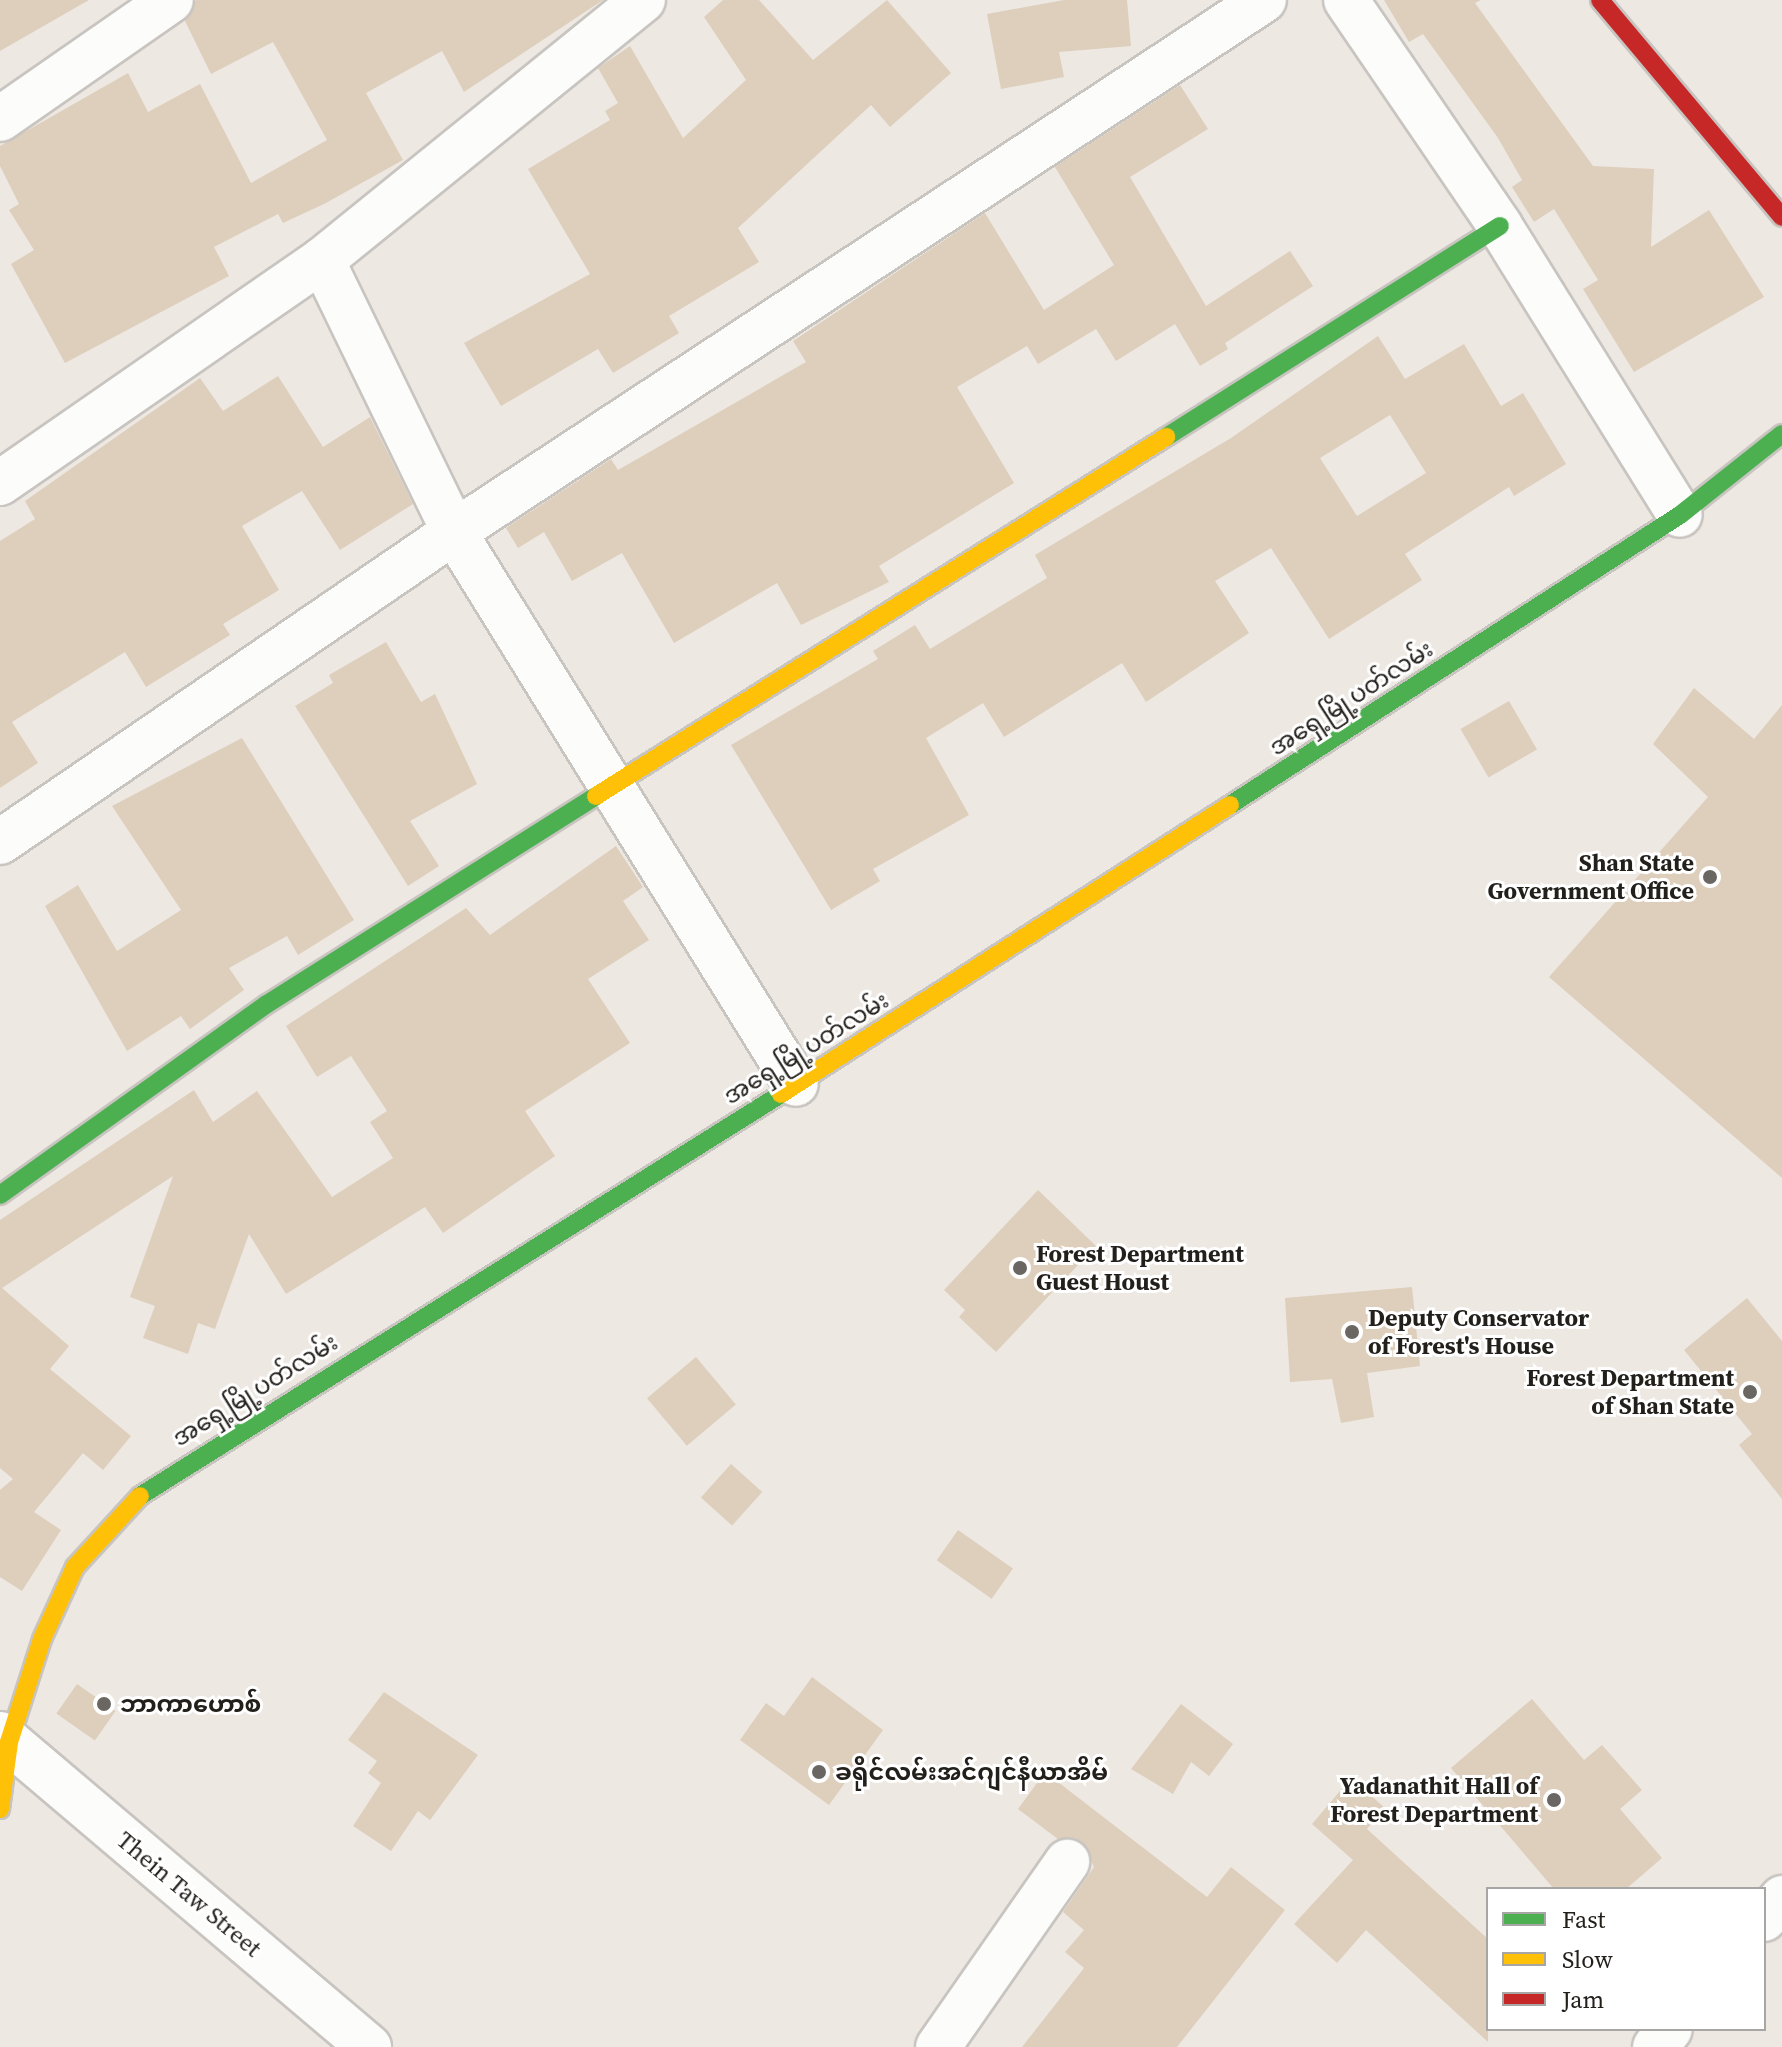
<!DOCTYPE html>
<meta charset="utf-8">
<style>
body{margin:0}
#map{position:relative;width:1782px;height:2047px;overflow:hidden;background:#eee8e2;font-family:"Source Serif 4","Noto Sans Myanmar",serif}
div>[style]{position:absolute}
.building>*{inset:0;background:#ddcfbc;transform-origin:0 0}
.roads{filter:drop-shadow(2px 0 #c8c4c0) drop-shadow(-2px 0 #c8c4c0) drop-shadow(0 2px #c8c4c0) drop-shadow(0 -2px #c8c4c0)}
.street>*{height:44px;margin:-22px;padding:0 22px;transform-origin:22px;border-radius:22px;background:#fcfcfb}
.fast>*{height:18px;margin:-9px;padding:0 9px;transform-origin:9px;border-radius:9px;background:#4caf50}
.slow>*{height:18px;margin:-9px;padding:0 9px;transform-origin:9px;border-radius:9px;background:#ffc107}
.jam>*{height:18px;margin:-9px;padding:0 9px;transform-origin:9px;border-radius:9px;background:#c62828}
.dots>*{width:22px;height:22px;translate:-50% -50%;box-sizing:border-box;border:4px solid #fff;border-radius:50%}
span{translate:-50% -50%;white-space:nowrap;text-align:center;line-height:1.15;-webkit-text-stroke:6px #fff;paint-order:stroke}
.street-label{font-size:24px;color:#23201c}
.poi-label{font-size:24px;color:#23201c;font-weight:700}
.right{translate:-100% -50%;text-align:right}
.left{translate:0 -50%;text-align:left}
.legend{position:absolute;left:1486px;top:1887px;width:280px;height:144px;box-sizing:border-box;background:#fff;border:2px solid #a7a6a4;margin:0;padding:10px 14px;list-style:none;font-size:24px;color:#23201c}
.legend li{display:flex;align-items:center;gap:16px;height:40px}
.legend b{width:40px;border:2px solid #a7a6a4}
</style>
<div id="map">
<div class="building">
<div style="clip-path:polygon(0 0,89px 0,0 51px)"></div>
<div style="clip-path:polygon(196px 0,603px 0,464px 92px,442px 51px,366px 93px,403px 160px,324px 204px,283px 223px,278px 214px,214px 247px,229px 276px,65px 363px,11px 264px,34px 250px,9px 210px,19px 204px,0 166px,0 146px,128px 73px,148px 112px,200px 84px,251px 183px,327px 140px,273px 42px,211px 74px,185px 21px)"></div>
<div style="clip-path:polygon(723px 0,759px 0,813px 60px,887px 0,951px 73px,890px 127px,871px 105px,738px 228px,759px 262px,669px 316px,679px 333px,613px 373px,598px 349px,501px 406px,464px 343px,590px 274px,528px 169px,610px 120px,605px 111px,618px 103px,598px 68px,630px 46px,683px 138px,746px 80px,704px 17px)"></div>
<div style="clip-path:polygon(1064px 0,1127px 0,1131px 46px,1059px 52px,1064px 77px,1001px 89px,987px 14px)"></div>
<div style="clip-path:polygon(1384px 0,1481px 0,1475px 3px,1593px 166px,1654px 169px,1651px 247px,1709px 210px,1764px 297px,1634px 372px,1583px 289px,1598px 280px,1554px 209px,1534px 222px,1512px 187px,1522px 180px,1498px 138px,1423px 34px,1409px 42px)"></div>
<div style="clip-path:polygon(1180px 85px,1208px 129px,1130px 177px,1206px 306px,1290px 251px,1313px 286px,1225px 343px,1228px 349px,1200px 366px,1175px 324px,1116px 361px,1096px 329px,1038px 364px,1027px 346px,957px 387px,1014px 483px,879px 566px,889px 582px,801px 625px,777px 583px,674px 643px,622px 553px,572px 581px,544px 532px,518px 548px,506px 528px,611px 459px,618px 470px,806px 362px,793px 341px,985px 213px,1044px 310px,1114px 265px,1055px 167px)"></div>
<div style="clip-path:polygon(evenodd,1378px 336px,1405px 379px,1464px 344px,1501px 406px,1523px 393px,1566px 464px,1514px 496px,1509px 487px,1405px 554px,1422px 580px,1329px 639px,1271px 548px,1215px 581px,1249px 633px,1146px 702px,1122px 663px,1004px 737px,983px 703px,926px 738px,969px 815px,873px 869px,880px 881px,831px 910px,731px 745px,878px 659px,873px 651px,915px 625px,930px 649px,1047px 578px,1035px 555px,1231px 438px,1378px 336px,1390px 415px,1426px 473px,1357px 516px,1320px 458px,1390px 415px)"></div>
<div style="clip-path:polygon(278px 376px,323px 447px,370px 417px,413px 504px,340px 550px,302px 491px,242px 526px,279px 590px,223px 624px,230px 635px,146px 687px,125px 652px,12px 722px,38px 763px,0 788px,0 541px,35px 519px,25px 501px,200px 378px,223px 411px)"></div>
<div style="clip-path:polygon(386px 642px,421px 702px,435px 694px,477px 784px,410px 821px,439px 866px,408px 886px,295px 706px,333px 683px,329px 675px)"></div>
<div style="clip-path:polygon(1694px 688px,1754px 739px,1782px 705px,1782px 1178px,1549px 977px,1708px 797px,1653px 744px)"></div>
<div style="left:1509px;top:701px;width:56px;height:56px;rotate:60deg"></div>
<div style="clip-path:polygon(242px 738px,354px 920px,298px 955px,287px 936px,229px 968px,244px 990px,190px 1029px,181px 1016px,127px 1051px,45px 906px,78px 885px,117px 951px,181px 910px,112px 806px)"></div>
<div style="clip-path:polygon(616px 846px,643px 887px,623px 901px,649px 940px,588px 979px,630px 1043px,525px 1111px,555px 1156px,443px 1233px,425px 1207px,286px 1294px,249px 1234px,215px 1329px,198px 1323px,188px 1354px,143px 1338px,155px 1306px,130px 1297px,173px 1176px,2px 1288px,69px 1346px,50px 1369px,131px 1436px,103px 1470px,83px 1453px,34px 1512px,61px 1530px,22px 1591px,0 1577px,0 1490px,13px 1479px,0 1468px,0 1220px,194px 1090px,213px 1122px,257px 1091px,332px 1197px,393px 1158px,370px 1122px,387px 1111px,351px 1056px,317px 1077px,286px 1026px,466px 908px,490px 935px)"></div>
<div style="clip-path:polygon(1038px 1190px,1096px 1246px,996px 1352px,959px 1317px,965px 1310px,944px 1290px)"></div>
<div style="clip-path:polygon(1412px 1287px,1420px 1366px,1367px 1373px,1374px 1417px,1341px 1423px,1332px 1379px,1290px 1382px,1285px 1298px)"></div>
<div style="clip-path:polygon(1747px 1298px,1782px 1341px,1782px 1499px,1739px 1445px,1752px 1434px,1684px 1350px)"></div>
<div style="left:696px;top:1357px;width:62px;height:64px;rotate:50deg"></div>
<div style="left:731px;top:1464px;width:42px;height:45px;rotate:42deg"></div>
<div style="left:958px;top:1530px;width:67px;height:37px;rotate:35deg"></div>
<div style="clip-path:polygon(812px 1677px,883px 1730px,829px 1805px,740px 1740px,766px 1703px,784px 1716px)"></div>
<div style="left:77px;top:1684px;width:47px;height:36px;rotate:35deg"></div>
<div style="clip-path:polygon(384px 1692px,478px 1755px,430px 1820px,418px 1811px,391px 1851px,353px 1826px,381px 1783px,368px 1773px,377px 1761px,348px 1740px)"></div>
<div style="clip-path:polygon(1532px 1699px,1584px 1760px,1602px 1745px,1642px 1790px,1620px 1809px,1662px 1858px,1626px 1889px,1554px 1889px,1451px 1768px)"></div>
<div style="clip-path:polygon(1181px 1704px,1233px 1744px,1209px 1776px,1191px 1762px,1173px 1794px,1131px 1769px)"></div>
<div style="clip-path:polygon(1045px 1772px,1207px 1897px,1231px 1867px,1285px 1910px,1177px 2047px,1022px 2047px,1084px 1968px,1065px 1952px,1084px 1930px,1063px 1912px,1094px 1867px,1082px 1842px,1058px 1839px,1018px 1809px)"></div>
<div style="clip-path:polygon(1351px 1778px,1385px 1808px,1367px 1829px,1488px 1939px,1488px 2042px,1366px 1930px,1337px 1963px,1294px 1924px,1353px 1860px,1312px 1824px)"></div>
</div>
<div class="roads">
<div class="street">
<div style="left:1346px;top:0;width:273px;rotate:55.7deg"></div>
<div style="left:1500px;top:226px;width:340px;rotate:58.1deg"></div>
<div style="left:0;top:119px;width:208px;rotate:-34.8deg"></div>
<div style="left:322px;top:260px;width:302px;rotate:64.1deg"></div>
<div style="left:454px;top:532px;width:649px;rotate:58.22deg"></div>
<div style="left:0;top:483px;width:392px;rotate:-34.7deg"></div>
<div style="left:322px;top:260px;width:413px;rotate:-39deg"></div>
<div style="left:0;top:842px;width:550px;rotate:-34.33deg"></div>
<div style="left:454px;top:532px;width:969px;rotate:-33.3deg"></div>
<div style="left:0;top:1734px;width:484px;rotate:40.3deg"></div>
<div style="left:1764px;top:1919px;width:28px;rotate:-49deg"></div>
<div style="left:938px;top:2047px;width:226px;rotate:-55.1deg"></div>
<div style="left:1655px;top:2047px;width:23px;rotate:-50deg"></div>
</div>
<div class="fast">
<div style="left:1166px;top:437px;width:395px;rotate:-32.3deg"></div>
<div style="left:1230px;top:805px;width:535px;rotate:-32.8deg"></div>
<div style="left:1680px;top:515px;width:130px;rotate:-38.5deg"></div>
<div style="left:0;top:1195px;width:328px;rotate:-35.6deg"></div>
<div style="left:267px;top:1004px;width:389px;rotate:-32.3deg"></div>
<div style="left:140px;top:1496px;width:757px;rotate:-32.09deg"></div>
</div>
<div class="slow">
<div style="left:596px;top:796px;width:674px;rotate:-32.2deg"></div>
<div style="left:781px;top:1094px;width:534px;rotate:-32.77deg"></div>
<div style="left:0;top:1809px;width:68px;rotate:-82.3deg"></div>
<div style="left:9px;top:1742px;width:108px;rotate:-72.2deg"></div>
<div style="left:42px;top:1639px;width:79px;rotate:-65.4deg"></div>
<div style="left:75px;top:1567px;width:96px;rotate:-47.5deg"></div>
</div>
<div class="jam">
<div style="left:1600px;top:0;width:283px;rotate:50deg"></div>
</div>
</div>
<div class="dots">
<div style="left:1710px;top:877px;background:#6a6661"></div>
<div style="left:1020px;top:1268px;background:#6a6661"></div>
<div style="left:1352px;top:1332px;background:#6a6661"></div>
<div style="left:1750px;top:1392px;background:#6a6661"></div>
<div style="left:104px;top:1704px;background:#6a6661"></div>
<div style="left:819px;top:1772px;background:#6a6661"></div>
<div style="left:1554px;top:1800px;background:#6a6661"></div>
</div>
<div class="street-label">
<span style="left:1351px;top:698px;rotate:-33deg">အရှေ့မြို့ပတ်လမ်း</span>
<span style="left:806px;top:1048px;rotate:-32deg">အရှေ့မြို့ပတ်လမ်း</span>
<span style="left:255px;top:1390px;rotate:-32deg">အရှေ့မြို့ပတ်လမ်း</span>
<span style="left:189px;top:1894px;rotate:40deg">Thein Taw Street</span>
</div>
<div class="poi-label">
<span class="right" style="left:1694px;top:877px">Shan State<br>Government Office</span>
<span class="left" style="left:1036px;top:1268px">Forest Department<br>Guest Houst</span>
<span class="left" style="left:1368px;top:1332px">Deputy Conservator<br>of Forest's House</span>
<span class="right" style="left:1734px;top:1392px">Forest Department<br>of Shan State</span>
<span class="left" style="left:120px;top:1704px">ဘာကာဟောစ်</span>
<span class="left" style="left:835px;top:1772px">ခရိုင်လမ်းအင်ဂျင်နီယာအိမ်</span>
<span class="right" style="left:1538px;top:1800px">Yadanathit Hall of<br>Forest Department</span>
</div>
<ul class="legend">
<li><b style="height:10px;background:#4caf50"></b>Fast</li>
<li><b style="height:10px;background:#ffc107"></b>Slow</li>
<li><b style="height:10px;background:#c62828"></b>Jam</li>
</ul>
</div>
